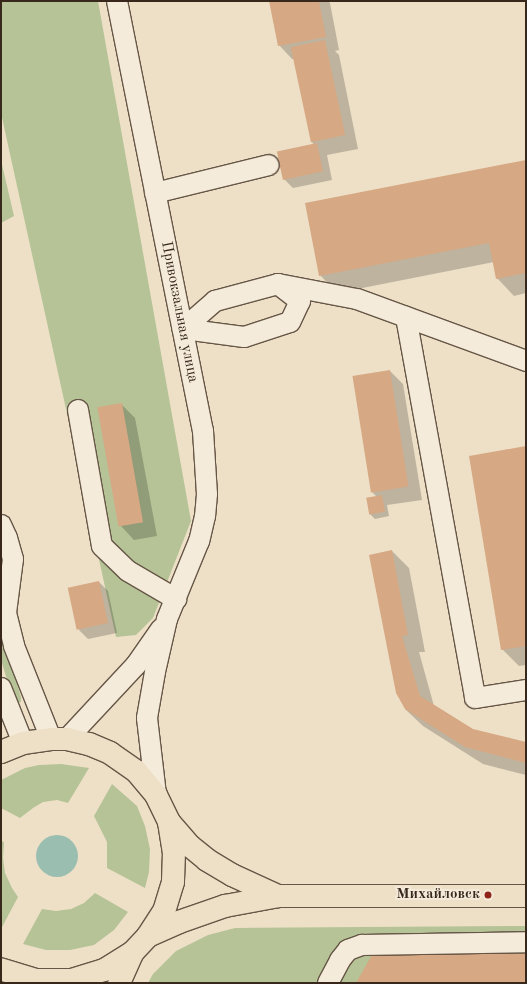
<!DOCTYPE html>
<meta charset="utf-8">
<style>
body{margin:0}
#map{position:relative;width:527px;height:984px;overflow:hidden;background:#eee0c7;font-family:"Old Standard TT",serif}
div>[style]{position:absolute}
.green>*{inset:0;background:#b6c397}
.water>*{inset:0;background:#9abeb0}
.round{border-radius:50%}
.shadow>*{inset:0;background:#0003}
.building>*{inset:0;background:#d6a884;transform-origin:0 0}
.roads{filter:drop-shadow(1px 0 #665646) drop-shadow(-1px 0 #665646) drop-shadow(0 1px #665646) drop-shadow(0 -1px #665646)}
.minor>*{height:20px;margin:-10px;padding:0 10px;transform-origin:10px;border-radius:10px;background:#f4ebdb}
.major>*{height:22px;margin:-11px;padding:0 11px;transform-origin:11px;border-radius:11px;background:#eee0c7}
.dots>*{width:11px;height:11px;translate:-50% -50%;box-sizing:border-box;border:2px solid #f4ebdb;border-radius:50%}
span{translate:-50% -50%;white-space:nowrap;text-align:center;line-height:1.15;-webkit-text-stroke:3.5px #f4ebdb;paint-order:stroke}
.street-label{font-size:15px;color:#38281b}
.poi-label{font-size:15px;color:#38281b;font-weight:700}
.right{translate:-100% -50%;text-align:right}
.frame{position:absolute;inset:0;border:2px solid #38281b;pointer-events:none}
</style>
<div id="map">
<div class="green">
<div style="clip-path:polygon(1px 1px,98px 1px,191px 521px,153px 618px,136px 635px,116px 637px,1px 113px)"></div>
<div style="clip-path:polygon(1px 160px,14px 216px,1px 223px)"></div>
<div style="clip-path:polygon(1px 632px,21px 697px,21px 702px,18px 703px,14px 702px,1px 660px)"></div>
<div style="clip-path:polygon(61px 764px,89px 768px,68px 803px,57px 800px,43px 802px,33px 808px,20px 818px,1px 808px,1px 780px,25px 768px,39px 765px)"></div>
<div style="clip-path:polygon(112px 784px,137px 806px,145px 826px,150px 849px,149px 872px,145px 888px,107px 868px,107px 842px,94px 816px)"></div>
<div style="clip-path:polygon(1px 841px,4px 842px,3px 858px,5px 873px,12px 888px,18px 897px,1px 929px)"></div>
<div style="clip-path:polygon(95px 893px,128px 912px,114px 930px,94px 945px,70px 950px,46px 950px,23px 944px,42px 909px,56px 911px,71px 909px,84px 903px)"></div>
<div style="clip-path:polygon(526px 926px,526px 983px,148px 983px,153px 974px,176px 951px,208px 935px,235px 928px)"></div>
</div>
<div class="water">
<div class="round" style="left:36px;top:835px;width:42px;height:42px"></div>
</div>
<div class="shadow">
<div style="clip-path:polygon(270px 1px,328px 1px,330px 3px,339px 50px,335px 51px,339px 55px,358px 149px,327px 155px,332px 180px,293px 188px,284px 179px,314px 145px,312px 142px,294px 59px,292px 59px,279px 45px)"></div>
<div style="clip-path:polygon(526px 161px,526px 293px,514px 296px,497px 278px,494px 262px,337px 293px,320px 275px)"></div>
<div style="clip-path:polygon(390px 371px,403px 384px,422px 500px,387px 505px,389px 516px,375px 519px,370px 514px,377px 497px,372px 492px)"></div>
<div style="clip-path:polygon(121px 404px,135px 418px,157px 536px,134px 540px,121px 526px)"></div>
<div style="clip-path:polygon(526px 447px,526px 665px,519px 666px,502px 649px)"></div>
<div style="clip-path:polygon(392px 551px,409px 568px,425px 652px,419px 652px,434px 706px,473px 730px,526px 743px,526px 775px,483px 764px,423px 726px,405px 709px)"></div>
<div style="clip-path:polygon(99px 582px,108px 591px,117px 633px,88px 639px,79px 630px)"></div>
</div>
<div class="building">
<div style="clip-path:polygon(269px 1px,319px 1px,326px 37px,278px 46px)"></div>
<div style="left:325px;top:40px;width:97px;height:35px;rotate:78deg"></div>
<div style="left:317px;top:143px;width:29px;height:41px;rotate:78deg"></div>
<div style="clip-path:polygon(526px 160px,526px 273px,496px 279px,489px 243px,319px 276px,305px 203px)"></div>
<div style="left:390px;top:370px;width:118px;height:38px;rotate:81deg"></div>
<div style="left:122px;top:403px;width:121px;height:25px;rotate:80deg"></div>
<div style="clip-path:polygon(526px 446px,526px 646px,501px 650px,469px 456px)"></div>
<div style="left:382px;top:495px;width:17px;height:16px;rotate:80deg"></div>
<div style="clip-path:polygon(392px 550px,408px 635px,402px 636px,420px 696px,473px 729px,526px 742px,526px 763px,465px 747px,405px 709px,396px 693px,369px 555px)"></div>
<div style="left:99px;top:581px;width:43px;height:32px;rotate:78deg"></div>
<div style="clip-path:polygon(522px 945px,526px 952px,526px 983px,356px 983px,373px 953px)"></div>
</div>
<div class="roads">
<div class="minor">
<div style="left:117px;top:1px;width:439px;rotate:78.7deg"></div>
<div style="left:203px;top:431px;width:63px;rotate:86.4deg"></div>
<div style="left:207px;top:494px;width:22px;rotate:95deg"></div>
<div style="left:205px;top:516px;width:26px;rotate:103deg"></div>
<div style="left:199px;top:541px;width:84px;rotate:112.3deg"></div>
<div style="left:167px;top:619px;width:54px;rotate:102.8deg"></div>
<div style="left:155px;top:672px;width:47px;rotate:99.9deg"></div>
<div style="left:147px;top:718px;width:78px;rotate:83.3deg"></div>
<div style="left:155px;top:193px;width:117px;rotate:-13.8deg"></div>
<div style="left:278px;top:284px;width:28px;rotate:38deg"></div>
<div style="left:300px;top:301px;width:23px;rotate:115deg"></div>
<div style="left:290px;top:322px;width:48px;rotate:161.9deg"></div>
<div style="left:244px;top:337px;width:62px;rotate:-172.5deg"></div>
<div style="left:183px;top:329px;width:43px;rotate:-41.2deg"></div>
<div style="left:215px;top:301px;width:65px;rotate:-15.1deg"></div>
<div style="left:278px;top:284px;width:80px;rotate:10.8deg"></div>
<div style="left:357px;top:299px;width:180px;rotate:20.1deg"></div>
<div style="left:406px;top:317px;width:387px;rotate:79.7deg"></div>
<div style="left:475px;top:698px;width:52px;rotate:-8.9deg"></div>
<div style="left:78px;top:410px;width:138px;rotate:80deg"></div>
<div style="left:102px;top:546px;width:36px;rotate:44deg"></div>
<div style="left:128px;top:571px;width:56px;rotate:30.3deg"></div>
<div style="left:1px;top:525px;width:14px;rotate:65deg"></div>
<div style="left:7px;top:538px;width:22px;rotate:74deg"></div>
<div style="left:13px;top:559px;width:54px;rotate:97.4deg"></div>
<div style="left:6px;top:613px;width:34px;rotate:76deg"></div>
<div style="left:14px;top:646px;width:100px;rotate:68.3deg"></div>
<div style="left:1px;top:688px;width:59px;rotate:68.2deg"></div>
<div style="left:67px;top:739px;width:101px;rotate:-47deg"></div>
<div style="left:136px;top:665px;width:44px;rotate:-55.2deg"></div>
<div style="left:328px;top:983px;width:26px;rotate:-62deg"></div>
<div style="left:340px;top:960px;width:13px;rotate:-51deg"></div>
<div style="left:348px;top:950px;width:15px;rotate:-20deg"></div>
<div style="left:362px;top:945px;width:164px;rotate:-1deg"></div>
</div>
<div class="major">
<div style="left:1px;top:752px;width:24px;rotate:-22deg"></div>
<div style="left:23px;top:743px;width:28px;rotate:-8deg"></div>
<div style="left:51px;top:739px;width:16px"></div>
<div style="left:67px;top:739px;width:23px;rotate:13deg"></div>
<div style="left:89px;top:744px;width:23px;rotate:23deg"></div>
<div style="left:110px;top:753px;width:32px;rotate:35deg"></div>
<div style="left:136px;top:771px;width:31px;rotate:50deg"></div>
<div style="left:156px;top:795px;width:30px;rotate:64deg"></div>
<div style="left:169px;top:822px;width:30px;rotate:81deg"></div>
<div style="left:174px;top:852px;width:30px;rotate:92deg"></div>
<div style="left:173px;top:882px;width:30px;rotate:107deg"></div>
<div style="left:164px;top:911px;width:30px;rotate:123deg"></div>
<div style="left:148px;top:936px;width:22px;rotate:133deg"></div>
<div style="left:133px;top:952px;width:34px;rotate:148deg"></div>
<div style="left:104px;top:970px;width:34px;rotate:163deg"></div>
<div style="left:71px;top:980px;width:35px;rotate:180deg"></div>
<div style="left:36px;top:980px;width:37px;rotate:-163deg"></div>
<div style="left:169px;top:822px;width:32px;rotate:49deg"></div>
<div style="left:190px;top:846px;width:22px;rotate:39deg"></div>
<div style="left:207px;top:860px;width:29px;rotate:31deg"></div>
<div style="left:232px;top:875px;width:51px;rotate:24.5deg"></div>
<div style="left:148px;top:936px;width:34px;rotate:-24deg"></div>
<div style="left:179px;top:922px;width:49px;rotate:-19.2deg"></div>
<div style="left:225px;top:906px;width:55px;rotate:-10.5deg"></div>
<div style="left:279px;top:896px;width:247px"></div>
<div style="left:119px;top:983px;width:34px;rotate:-66deg"></div>
</div>
</div>
<div class="dots">
<div style="left:488px;top:895px;background:#8f2418"></div>
</div>
<div class="street-label">
<span style="left:179px;top:312px;rotate:79deg">Привокзальная улица</span>
</div>
<div class="poi-label">
<span class="right" style="left:480px;top:895px">Михайловск</span>
</div>
<div class="frame"></div>
</div>
